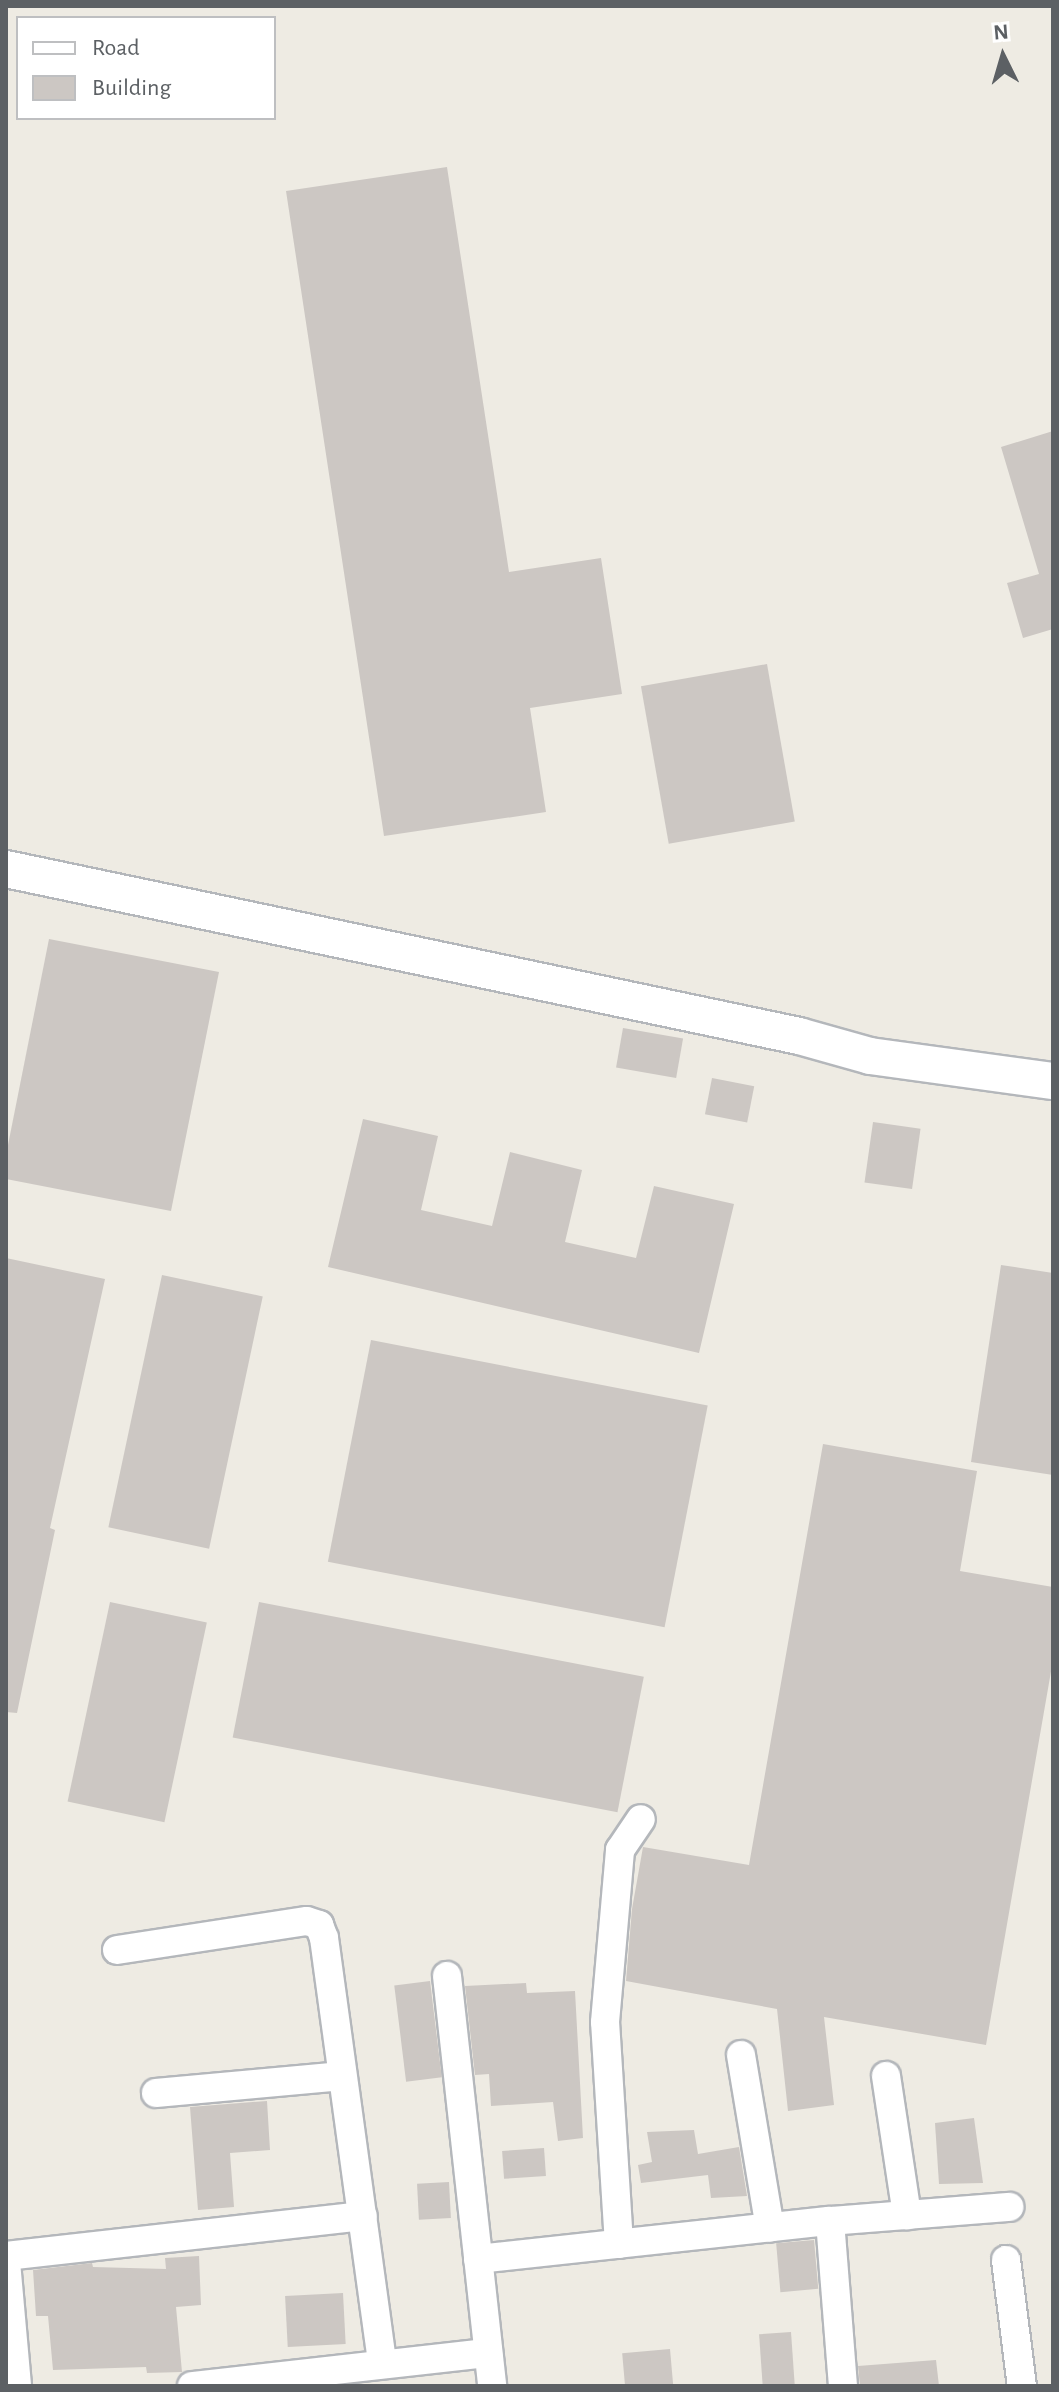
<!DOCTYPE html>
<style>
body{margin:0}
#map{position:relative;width:1059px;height:2392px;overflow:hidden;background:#eeebe3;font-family:"Alegreya Sans",sans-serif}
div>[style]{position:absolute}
.building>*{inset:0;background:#ccc7c3;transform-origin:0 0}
.roads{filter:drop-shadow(2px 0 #b4b7bb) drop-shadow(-2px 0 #b4b7bb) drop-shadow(0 2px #b4b7bb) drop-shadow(0 -2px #b4b7bb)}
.minor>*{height:28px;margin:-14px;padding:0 14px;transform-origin:14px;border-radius:14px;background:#fff}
.tertiary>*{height:36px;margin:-18px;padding:0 18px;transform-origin:18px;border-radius:18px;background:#fff}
span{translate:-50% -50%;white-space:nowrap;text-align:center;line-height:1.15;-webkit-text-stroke:7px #fff;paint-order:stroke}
.frame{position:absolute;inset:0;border:8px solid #5c6064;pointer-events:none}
.legend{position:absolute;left:16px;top:16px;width:260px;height:104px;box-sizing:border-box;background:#fff;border:2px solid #bebfc1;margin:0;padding:10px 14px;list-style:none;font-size:24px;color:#5c6064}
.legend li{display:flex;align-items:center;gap:16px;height:40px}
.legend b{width:40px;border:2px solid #bebfc1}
.north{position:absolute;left:963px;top:16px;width:80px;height:80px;-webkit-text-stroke:6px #fff;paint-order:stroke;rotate:355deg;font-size:22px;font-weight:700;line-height:32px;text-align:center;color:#5c6064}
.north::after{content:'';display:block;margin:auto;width:28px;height:36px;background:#5c6064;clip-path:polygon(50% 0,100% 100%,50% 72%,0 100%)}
</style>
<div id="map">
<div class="building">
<div style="clip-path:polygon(447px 167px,509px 572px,601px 558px,622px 694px,530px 708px,546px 812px,384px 836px,286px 191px)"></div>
<div style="clip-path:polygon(1053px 431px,1053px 629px,1023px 638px,1007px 583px,1039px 574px,1001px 447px)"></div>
<div style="left:767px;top:664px;width:160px;height:128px;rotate:80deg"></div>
<div style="clip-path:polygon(49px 939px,219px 972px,171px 1211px,6px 1179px,6px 1155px)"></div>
<div style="left:623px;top:1028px;width:61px;height:40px;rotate:10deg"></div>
<div style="left:712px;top:1078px;width:43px;height:37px;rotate:11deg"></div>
<div style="clip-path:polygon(363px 1119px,438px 1136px,421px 1210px,492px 1226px,510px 1152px,582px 1170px,565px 1242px,636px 1258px,654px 1186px,734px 1204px,699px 1353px,328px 1267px)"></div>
<div style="left:873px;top:1122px;width:48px;height:61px;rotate:8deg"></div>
<div style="clip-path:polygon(6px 1258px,105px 1279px,50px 1528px,55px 1530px,17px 1713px,6px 1712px)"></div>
<div style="clip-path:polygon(1001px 1265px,1053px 1273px,1053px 1475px,971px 1462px)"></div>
<div style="left:162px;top:1275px;width:103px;height:258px;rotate:12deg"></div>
<div style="left:371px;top:1340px;width:343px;height:226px;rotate:11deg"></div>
<div style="clip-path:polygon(823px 1444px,977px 1471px,960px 1571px,1053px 1587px,1053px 1660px,986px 2045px,824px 2017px,834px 2105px,788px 2111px,777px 2009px,626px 1981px,632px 1909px,643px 1847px,749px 1865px)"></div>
<div style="left:110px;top:1602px;width:99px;height:204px;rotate:12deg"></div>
<div style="left:259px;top:1602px;width:392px;height:138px;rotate:11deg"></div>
<div style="left:430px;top:1981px;width:97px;height:36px;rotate:83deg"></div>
<div style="clip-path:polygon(526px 1983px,527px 1993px,575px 1991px,583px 2138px,558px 2141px,553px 2102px,491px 2106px,489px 2074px,475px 2075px,465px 1986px)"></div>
<div style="clip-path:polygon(267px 2101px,270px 2150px,230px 2153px,234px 2207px,198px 2210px,190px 2107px)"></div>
<div style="clip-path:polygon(974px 2118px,983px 2183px,939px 2184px,935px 2123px)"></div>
<div style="clip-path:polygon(694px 2130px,698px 2154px,739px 2147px,747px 2196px,711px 2198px,708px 2175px,641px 2183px,638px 2165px,652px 2162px,647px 2132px)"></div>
<div style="left:544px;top:2148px;width:28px;height:42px;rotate:86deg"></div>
<div style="left:449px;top:2182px;width:36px;height:32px;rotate:87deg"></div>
<div style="left:814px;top:2240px;width:49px;height:38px;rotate:85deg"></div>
<div style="clip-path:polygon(199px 2256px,201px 2305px,176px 2307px,182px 2372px,147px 2373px,146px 2367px,53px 2370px,48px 2316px,36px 2316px,33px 2270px,92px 2263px,93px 2267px,166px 2269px,165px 2258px)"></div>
<div style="left:343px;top:2293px;width:51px;height:58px;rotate:87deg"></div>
<div style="left:791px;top:2332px;width:54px;height:32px;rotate:86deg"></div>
<div style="left:670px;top:2349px;width:37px;height:48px;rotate:85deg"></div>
<div style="clip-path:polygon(936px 2360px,939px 2386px,860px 2386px,858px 2366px)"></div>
</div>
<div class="roads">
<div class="minor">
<div style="left:117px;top:1950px;width:192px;rotate:-8.7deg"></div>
<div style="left:307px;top:1921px;width:13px;rotate:18deg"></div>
<div style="left:319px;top:1925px;width:14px;rotate:69deg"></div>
<div style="left:324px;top:1938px;width:430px;rotate:82.2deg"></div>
<div style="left:447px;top:1976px;width:412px;rotate:83.7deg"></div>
<div style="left:741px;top:2055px;width:175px;rotate:80.5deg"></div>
<div style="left:886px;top:2076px;width:141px;rotate:81.4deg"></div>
<div style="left:156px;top:2093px;width:187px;rotate:-5.2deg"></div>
<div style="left:830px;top:2221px;width:166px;rotate:85.5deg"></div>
<div style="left:619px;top:2244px;width:222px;rotate:-93.6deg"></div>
<div style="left:605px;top:2022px;width:173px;rotate:-85deg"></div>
<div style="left:620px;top:1850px;width:37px;rotate:-56deg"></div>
<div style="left:6px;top:2256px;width:359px;rotate:-6.4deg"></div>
<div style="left:478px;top:2259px;width:354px;rotate:-6.2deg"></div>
<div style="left:830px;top:2221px;width:180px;rotate:-4.5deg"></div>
<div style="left:1006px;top:2260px;width:127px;rotate:82.8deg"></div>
<div style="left:6px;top:2262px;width:124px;rotate:84.9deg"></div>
<div style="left:192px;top:2386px;width:298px;rotate:-6.4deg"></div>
</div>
<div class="tertiary">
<div style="left:6px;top:869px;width:810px;rotate:11.89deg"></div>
<div style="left:799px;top:1036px;width:74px;rotate:15.7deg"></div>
<div style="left:870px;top:1056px;width:185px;rotate:7.8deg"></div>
</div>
</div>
<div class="frame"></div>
<ul class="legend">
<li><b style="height:10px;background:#fff"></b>Road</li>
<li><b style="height:22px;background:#ccc7c3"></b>Building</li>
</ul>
<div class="north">N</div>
</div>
